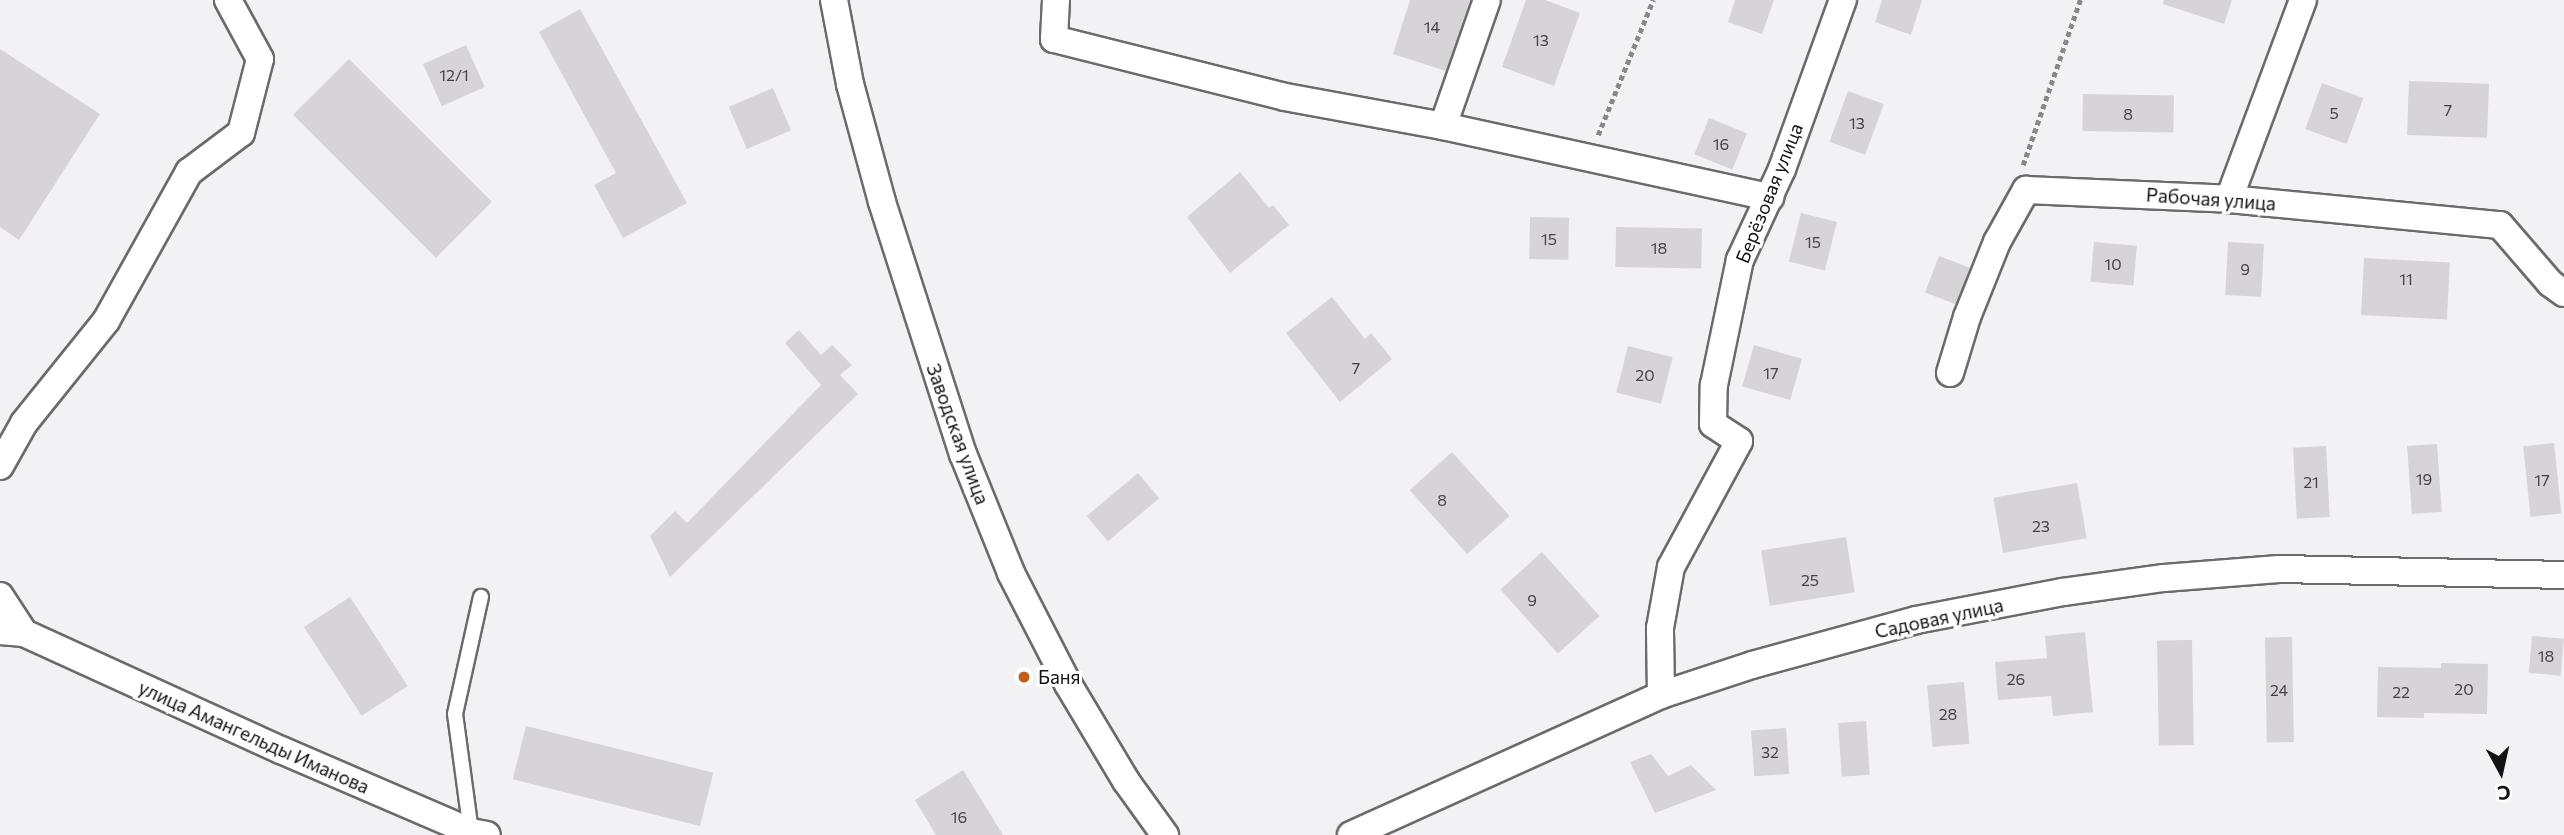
<!DOCTYPE html>
<meta charset="utf-8">
<style>
body{margin:0}
#map{position:relative;width:2564px;height:835px;overflow:hidden;background:#f2f1f4;font-family:Commissioner,sans-serif}
div>[style]{position:absolute}
.building>*{inset:0;background:#d7d4d7;transform-origin:0 0}
.path>*{height:4.5px;margin-top:-2.25px;transform-origin:0;background:repeating-linear-gradient(90deg,#88888a 0 5px,transparent 0 8.5px)}
.roads{filter:drop-shadow(2px 0 #6b6a6d) drop-shadow(-2px 0 #6b6a6d) drop-shadow(0 2px #6b6a6d) drop-shadow(0 -2px #6b6a6d)}
.service>*{height:14px;margin:-7px;padding:0 7px;transform-origin:7px;border-radius:7px;background:#fff}
.minor>*{height:26px;margin:-13px;padding:0 13px;transform-origin:13px;border-radius:13px;background:#fff}
.dots>*{width:19px;height:19px;translate:-50% -50%;box-sizing:border-box;border:4px solid #fff;border-radius:50%}
span{translate:-50% -50%;white-space:nowrap;text-align:center;line-height:1.15;-webkit-text-stroke:6px #fff;paint-order:stroke}
.number-label{font-size:16px;color:#444345}
.number-label span{-webkit-text-stroke-width:0}
.street-label{font-size:19px;color:#131314}
.poi-label{font-size:19px;color:#131314}
.left{translate:0 -50%;text-align:left}
.north{position:absolute;left:2466px;top:737px;width:70px;height:70px;-webkit-text-stroke:5px #fff;paint-order:stroke;rotate:172deg;font-size:19px;font-weight:700;line-height:28px;text-align:center;color:#131314}
.north::after{content:'';display:block;margin:auto;width:24px;height:32px;background:#131314;clip-path:polygon(50% 0,100% 100%,50% 72%,0 100%)}
</style>
<div id="map">
<div class="building">
<div style="clip-path:polygon(1410px 0,1470px 0,1446px 71px,1393px 54px)"></div>
<div style="clip-path:polygon(1526px 0,1545px 0,1580px 13px,1554px 86px,1502px 67px)"></div>
<div style="clip-path:polygon(1735px 0,1774px 0,1762px 34px,1728px 22px)"></div>
<div style="clip-path:polygon(1882px 0,1922px 0,1911px 35px,1875px 22px)"></div>
<div style="clip-path:polygon(2164px 0,2232px 0,2224px 24px,2163px 4px)"></div>
<div style="clip-path:polygon(580px 9px,687px 203px,623px 238px,594px 185px,616px 173px,539px 32px)"></div>
<div style="left:466px;top:45px;width:46px;height:47px;rotate:66deg"></div>
<div style="clip-path:polygon(0 49px,100px 114px,19px 240px,0 227px)"></div>
<div style="left:349px;top:59px;width:202px;height:79px;rotate:45deg"></div>
<div style="left:2409px;top:81px;width:80px;height:54px;rotate:2deg"></div>
<div style="left:2322px;top:83px;width:44px;height:49px;rotate:20deg"></div>
<div style="left:773px;top:88px;width:46px;height:48px;rotate:67deg"></div>
<div style="left:1848px;top:91px;width:38px;height:54px;rotate:20deg"></div>
<div style="left:2083px;top:94px;width:91px;height:37px;rotate:1deg"></div>
<div style="left:1709px;top:118px;width:41px;height:39px;rotate:22deg"></div>
<div style="clip-path:polygon(1240px 172px,1269px 208px,1273px 205px,1289px 225px,1230px 273px,1187px 217px)"></div>
<div style="left:1801px;top:213px;width:37px;height:50px;rotate:14deg"></div>
<div style="left:1530px;top:217px;width:39px;height:42px;rotate:1deg"></div>
<div style="left:1616px;top:227px;width:86px;height:40px;rotate:1deg"></div>
<div style="left:2094px;top:242px;width:43px;height:40px;rotate:5deg"></div>
<div style="left:2228px;top:242px;width:36px;height:53px;rotate:3deg"></div>
<div style="left:1939px;top:256px;width:33px;height:39px;rotate:21deg"></div>
<div style="left:2364px;top:258px;width:86px;height:57px;rotate:3deg"></div>
<div style="clip-path:polygon(1332px 297px,1365px 339px,1371px 333px,1392px 359px,1340px 402px,1286px 333px)"></div>
<div style="clip-path:polygon(799px 330px,821px 355px,832px 345px,852px 365px,840px 375px,858px 394px,670px 577px,650px 536px,675px 511px,687px 523px,821px 385px,785px 343px)"></div>
<div style="left:1754px;top:345px;width:50px;height:43px;rotate:16deg"></div>
<div style="left:1628px;top:346px;width:46px;height:48px;rotate:14deg"></div>
<div style="left:2554px;top:443px;width:71px;height:31px;rotate:84deg"></div>
<div style="left:2437px;top:444px;width:68px;height:30px;rotate:86deg"></div>
<div style="left:2326px;top:446px;width:71px;height:33px;rotate:87deg"></div>
<div style="left:1452px;top:452px;width:86px;height:57px;rotate:48deg"></div>
<div style="left:1138px;top:473px;width:33px;height:67px;rotate:50deg"></div>
<div style="left:2077px;top:483px;width:56px;height:85px;rotate:80deg"></div>
<div style="left:1846px;top:537px;width:56px;height:86px;rotate:81deg"></div>
<div style="left:1542px;top:552px;width:86px;height:56px;rotate:48deg"></div>
<div style="left:350px;top:597px;width:106px;height:55px;rotate:57deg"></div>
<div style="clip-path:polygon(2085px 632px,2093px 712px,2053px 716px,2051px 696px,1998px 700px,1995px 662px,2047px 658px,2045px 636px)"></div>
<div style="left:2532px;top:636px;width:32px;height:37px;rotate:5deg"></div>
<div style="left:2292px;top:637px;width:105px;height:27px;rotate:89deg"></div>
<div style="left:2192px;top:640px;width:105px;height:35px;rotate:89deg"></div>
<div style="clip-path:polygon(2441px 663px,2488px 664px,2487px 714px,2424px 713px,2424px 718px,2377px 717px,2378px 667px,2441px 668px)"></div>
<div style="left:1964px;top:682px;width:62px;height:37px;rotate:85deg"></div>
<div style="left:1866px;top:721px;width:54px;height:28px;rotate:86deg"></div>
<div style="left:526px;top:726px;width:193px;height:55px;rotate:14deg"></div>
<div style="left:1786px;top:728px;width:46px;height:35px;rotate:86deg"></div>
<div style="clip-path:polygon(1651px 754px,1668px 776px,1691px 765px,1716px 790px,1655px 813px,1630px 762px)"></div>
<div style="clip-path:polygon(963px 770px,1003px 835px,936px 835px,915px 800px)"></div>
</div>
<div class="path">
<div style="left:1598px;top:135px;width:146px;rotate:-67.8deg"></div>
<div style="left:2023px;top:165px;width:175px;rotate:-70.9deg"></div>
</div>
<div class="roads">
<div class="service">
<div style="left:471px;top:832px;width:119px;rotate:-97.7deg"></div>
<div style="left:455px;top:714px;width:120px;rotate:-77.5deg"></div>
</div>
<div class="minor">
<div style="left:834px;top:0;width:86px;rotate:79.2deg"></div>
<div style="left:850px;top:84px;width:122px;rotate:74.8deg"></div>
<div style="left:882px;top:202px;width:265px;rotate:72.2deg"></div>
<div style="left:963px;top:454px;width:128px;rotate:68deg"></div>
<div style="left:1011px;top:573px;width:125px;rotate:62.8deg"></div>
<div style="left:1068px;top:684px;width:113px;rotate:59.1deg"></div>
<div style="left:1126px;top:781px;width:67px;rotate:54.2deg"></div>
<div style="left:1056px;top:0;width:39px;rotate:93deg"></div>
<div style="left:1054px;top:39px;width:238px;rotate:14.1deg"></div>
<div style="left:1285px;top:97px;width:161px;rotate:10.4deg"></div>
<div style="left:1443px;top:126px;width:335px;rotate:12.3deg"></div>
<div style="left:1443px;top:126px;width:133px;rotate:-70.8deg"></div>
<div style="left:2229px;top:199px;width:212px;rotate:-69.6deg"></div>
<div style="left:1950px;top:373px;width:59px;rotate:-73.1deg"></div>
<div style="left:1967px;top:317px;width:81px;rotate:-68.2deg"></div>
<div style="left:1997px;top:242px;width:60px;rotate:-60.9deg"></div>
<div style="left:2026px;top:190px;width:203px;rotate:2.5deg"></div>
<div style="left:2229px;top:199px;width:272px;rotate:5.5deg"></div>
<div style="left:2500px;top:225px;width:77px;rotate:49.2deg"></div>
<div style="left:2550px;top:283px;width:17px;rotate:36deg"></div>
<div style="left:0;top:466px;width:49px;rotate:-60.8deg"></div>
<div style="left:24px;top:423px;width:131px;rotate:-51.2deg"></div>
<div style="left:106px;top:321px;width:171px;rotate:-60.9deg"></div>
<div style="left:189px;top:172px;width:65px;rotate:-36.9deg"></div>
<div style="left:241px;top:133px;width:76px;rotate:-75.6deg"></div>
<div style="left:260px;top:59px;width:67px;rotate:-118.5deg"></div>
<div style="left:0;top:596px;width:44px;rotate:57deg"></div>
<div style="left:0;top:631px;width:24px;rotate:5deg"></div>
<div style="left:24px;top:633px;width:282px;rotate:24.5deg"></div>
<div style="left:281px;top:750px;width:207px;rotate:23.3deg"></div>
<div style="left:471px;top:832px;width:16px;rotate:11deg"></div>
<div style="left:1661px;top:695px;width:67px;rotate:-90.9deg"></div>
<div style="left:1660px;top:628px;width:62px;rotate:-79.8deg"></div>
<div style="left:1671px;top:567px;width:143px;rotate:-61.6deg"></div>
<div style="left:1739px;top:441px;width:31px;rotate:-147deg"></div>
<div style="left:1713px;top:424px;width:39px;rotate:-89deg"></div>
<div style="left:1714px;top:385px;width:128px;rotate:-78.3deg"></div>
<div style="left:1740px;top:260px;width:100px;rotate:-65.2deg"></div>
<div style="left:1782px;top:169px;width:180px;rotate:-70.2deg"></div>
<div style="left:1351px;top:835px;width:340px;rotate:-24.3deg"></div>
<div style="left:1661px;top:695px;width:96px;rotate:-18.2deg"></div>
<div style="left:1752px;top:665px;width:170px;rotate:-15.3deg"></div>
<div style="left:1916px;top:620px;width:150px;rotate:-10.8deg"></div>
<div style="left:2063px;top:592px;width:102px;rotate:-7.9deg"></div>
<div style="left:2164px;top:578px;width:115px;rotate:-4.5deg"></div>
<div style="left:2279px;top:569px;width:285px;rotate:1.2deg"></div>
</div>
</div>
<div class="dots">
<div style="left:1024px;top:677px;background:#bf5f1a"></div>
</div>
<div class="number-label">
<span style="left:1432px;top:27px">14</span>
<span style="left:1541px;top:40px">13</span>
<span style="left:454px;top:75px">12/1</span>
<span style="left:2448px;top:110px">7</span>
<span style="left:2334px;top:113px">5</span>
<span style="left:2128px;top:114px">8</span>
<span style="left:1857px;top:123px">13</span>
<span style="left:1721px;top:144px">16</span>
<span style="left:1549px;top:239px">15</span>
<span style="left:1813px;top:242px">15</span>
<span style="left:1659px;top:248px">18</span>
<span style="left:2113px;top:264px">10</span>
<span style="left:2245px;top:269px">9</span>
<span style="left:2406px;top:279px">11</span>
<span style="left:1356px;top:368px">7</span>
<span style="left:1771px;top:373px">17</span>
<span style="left:1645px;top:375px">20</span>
<span style="left:2424px;top:479px">19</span>
<span style="left:2542px;top:480px">17</span>
<span style="left:2311px;top:482px">21</span>
<span style="left:1442px;top:500px">8</span>
<span style="left:2041px;top:526px">23</span>
<span style="left:1810px;top:580px">25</span>
<span style="left:1532px;top:600px">9</span>
<span style="left:2546px;top:656px">18</span>
<span style="left:2016px;top:679px">26</span>
<span style="left:2464px;top:689px">20</span>
<span style="left:2279px;top:690px">24</span>
<span style="left:2401px;top:692px">22</span>
<span style="left:1948px;top:714px">28</span>
<span style="left:1770px;top:752px">32</span>
<span style="left:959px;top:817px">16</span>
</div>
<div class="street-label">
<span style="left:1769px;top:193px;rotate:-68deg">Берёзовая улица</span>
<span style="left:2211px;top:199px;rotate:4deg">Рабочая улица</span>
<span style="left:958px;top:434px;rotate:70deg">Заводская улица</span>
<span style="left:1939px;top:618px;rotate:-12deg">Садовая улица</span>
<span style="left:254px;top:737px;rotate:24deg">улица Амангельды Иманова</span>
</div>
<div class="poi-label">
<span class="left" style="left:1038px;top:677px">Баня</span>
</div>
<div class="north">С</div>
</div>
